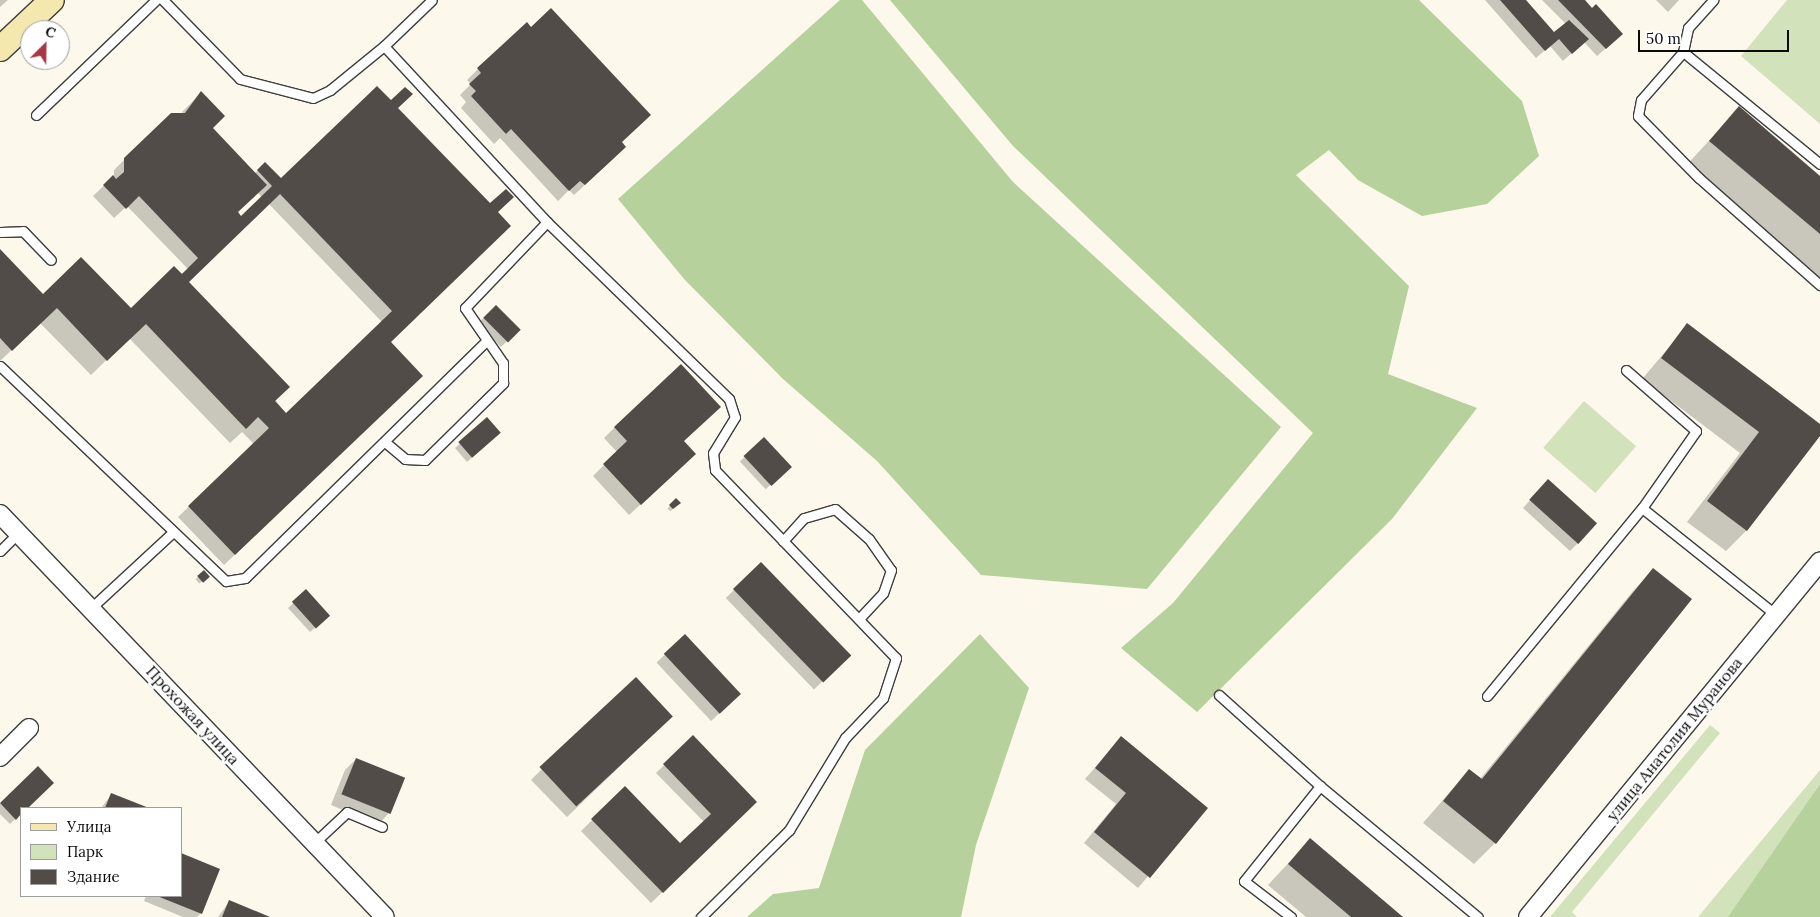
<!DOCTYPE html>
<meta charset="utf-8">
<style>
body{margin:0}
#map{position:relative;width:1820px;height:917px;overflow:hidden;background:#fcf8ec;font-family:Lora,serif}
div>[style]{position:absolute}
.green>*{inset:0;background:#d2e2ba;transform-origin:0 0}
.forest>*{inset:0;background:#b7d19c}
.shadow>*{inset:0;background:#0003;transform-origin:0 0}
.building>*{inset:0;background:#524c49;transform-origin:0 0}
.roads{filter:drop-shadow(1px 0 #3e3e3e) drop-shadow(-1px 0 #3e3e3e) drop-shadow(0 1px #3e3e3e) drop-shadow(0 -1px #3e3e3e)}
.lane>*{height:9px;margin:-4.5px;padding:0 4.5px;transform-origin:4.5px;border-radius:4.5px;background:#fff}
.street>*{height:18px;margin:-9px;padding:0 9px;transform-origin:9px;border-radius:9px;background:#fff}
.secondary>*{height:24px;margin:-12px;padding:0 12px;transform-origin:12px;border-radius:12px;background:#f4e8af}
span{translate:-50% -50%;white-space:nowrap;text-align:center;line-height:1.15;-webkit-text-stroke:5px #fff;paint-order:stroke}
.street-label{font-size:16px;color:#0b0b0b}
.legend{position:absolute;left:20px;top:807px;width:162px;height:90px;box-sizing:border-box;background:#fff;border:1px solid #9d9d9d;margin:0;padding:6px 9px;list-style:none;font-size:15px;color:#0b0b0b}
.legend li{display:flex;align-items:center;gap:10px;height:25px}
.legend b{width:25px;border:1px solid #9d9d9d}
.north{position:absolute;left:20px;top:20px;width:50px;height:50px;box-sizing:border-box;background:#fff;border:1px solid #9d9d9d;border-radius:50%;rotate:23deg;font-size:14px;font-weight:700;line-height:20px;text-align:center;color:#0b0b0b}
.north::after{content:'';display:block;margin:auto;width:18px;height:22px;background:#a93643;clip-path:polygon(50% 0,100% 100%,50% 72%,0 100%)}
.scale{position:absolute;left:1638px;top:30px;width:151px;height:22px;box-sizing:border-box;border:2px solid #0b0b0b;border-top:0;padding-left:6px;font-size:15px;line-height:18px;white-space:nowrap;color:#0b0b0b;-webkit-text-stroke:4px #fff;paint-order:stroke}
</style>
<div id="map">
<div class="green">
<div style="clip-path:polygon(1787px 0,1820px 0,1820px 124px,1741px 56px)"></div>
<div style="left:1584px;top:401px;width:69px;height:62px;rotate:41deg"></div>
<div style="clip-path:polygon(1710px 725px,1720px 733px,1572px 912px,1577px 917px,1550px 917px)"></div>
<div style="clip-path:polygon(1820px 770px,1820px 784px,1815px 791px,1820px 917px,1698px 917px)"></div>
</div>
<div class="forest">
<div style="clip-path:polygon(840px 0,862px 0,1013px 182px,1281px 427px,1147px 589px,981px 575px,877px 461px,783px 379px,685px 280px,618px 199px)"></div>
<div style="clip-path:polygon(890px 0,1419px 0,1522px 101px,1539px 156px,1487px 204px,1422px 216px,1358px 180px,1329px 150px,1296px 175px,1409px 286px,1388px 374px,1477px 408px,1392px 519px,1197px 712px,1121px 648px,1173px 603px,1313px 433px,1013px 146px)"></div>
<div style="clip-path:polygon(980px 634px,1029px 688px,976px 845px,961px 917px,747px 917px,773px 894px,819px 888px,865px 750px)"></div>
<div style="clip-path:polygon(1820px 784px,1820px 917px,1728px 917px)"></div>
</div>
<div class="shadow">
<div style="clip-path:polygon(0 0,8px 0,0 7px)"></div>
<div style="clip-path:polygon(1485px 0,1524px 0,1554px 34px,1566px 24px,1542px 0,1583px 0,1613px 42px,1597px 56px,1584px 42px,1563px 61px,1550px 46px,1536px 58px)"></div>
<div style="clip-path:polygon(1656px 0,1679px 0,1668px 12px)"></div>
<div style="clip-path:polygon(478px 69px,620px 142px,614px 158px,574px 195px,569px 190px,558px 201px,500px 138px,494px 144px,461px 108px,466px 102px,460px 95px,471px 84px,467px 80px)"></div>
<div style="clip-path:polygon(evenodd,201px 93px,211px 128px,254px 174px,265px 164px,281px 180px,397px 108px,496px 212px,389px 342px,411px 386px,224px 565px,178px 517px,254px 444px,242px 432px,230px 443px,129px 338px,91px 375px,40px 323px,0 361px,0 251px,43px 295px,131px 310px,188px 269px,127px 206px,114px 218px,93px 196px,114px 176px,114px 170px,125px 159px,184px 114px,182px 112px,201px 93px,257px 192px,262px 197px,241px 217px,236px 213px,257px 192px,201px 93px,269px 204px,382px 322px,286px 414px,188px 282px,269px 204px)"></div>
<div style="clip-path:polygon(1739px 108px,1820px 178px,1820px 284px,1683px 169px)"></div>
<div style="left:496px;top:306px;width:33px;height:25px;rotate:46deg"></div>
<div style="clip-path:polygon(1688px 325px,1820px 426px,1820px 434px,1747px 530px,1726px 551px,1687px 522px,1740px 453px,1642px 379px)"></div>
<div style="clip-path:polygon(487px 419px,494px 438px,467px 462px,455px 448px)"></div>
<div style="clip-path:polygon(615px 427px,683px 441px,684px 465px,629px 515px,593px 476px,617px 452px,604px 438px)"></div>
<div style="left:764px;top:439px;width:38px;height:33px;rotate:47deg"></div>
<div style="clip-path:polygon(1540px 489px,1578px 543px,1570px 551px,1523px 508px)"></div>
<div style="left:676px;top:500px;width:4px;height:12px;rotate:45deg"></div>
<div style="left:761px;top:564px;width:127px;height:49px;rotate:46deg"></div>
<div style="clip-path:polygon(1653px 570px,1690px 599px,1495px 843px,1474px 864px,1423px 823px,1469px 770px,1480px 779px,1633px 591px)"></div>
<div style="left:204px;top:572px;width:6px;height:11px;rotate:51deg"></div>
<div style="clip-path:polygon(306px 591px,323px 621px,310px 632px,288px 608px)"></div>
<div style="left:685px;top:636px;width:80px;height:39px;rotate:47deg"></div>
<div style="clip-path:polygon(661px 727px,567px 817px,531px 780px,542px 769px)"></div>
<div style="clip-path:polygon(693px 737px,756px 802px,651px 903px,581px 831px,625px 788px,680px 845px,704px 822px,656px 773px)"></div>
<div style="clip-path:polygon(1121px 738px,1206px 808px,1138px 888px,1084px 843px,1116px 804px,1085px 779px)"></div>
<div style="clip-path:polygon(356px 759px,403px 779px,388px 814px,378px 825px,331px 805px,345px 770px)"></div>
<div style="clip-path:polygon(38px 768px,53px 783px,26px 808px,21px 808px,21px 813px,10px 824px,0 814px,0 804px)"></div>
<div style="clip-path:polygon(111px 795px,146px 808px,101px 808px)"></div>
<div style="clip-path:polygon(1310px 840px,1401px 917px,1306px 917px,1268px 885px)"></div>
<div style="clip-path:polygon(146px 896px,181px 896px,201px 913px,197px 917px,183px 917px,144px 901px)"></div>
<div style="clip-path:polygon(229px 902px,267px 917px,218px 917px)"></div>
</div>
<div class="building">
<div style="clip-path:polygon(1500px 0,1526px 0,1554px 32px,1569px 20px,1589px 39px,1572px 54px,1559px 39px,1545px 51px)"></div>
<div style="clip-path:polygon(1558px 0,1585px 0,1592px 8px,1596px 4px,1623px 34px,1606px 49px)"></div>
<div style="clip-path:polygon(551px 8px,651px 115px,622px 142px,626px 147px,585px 185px,580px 181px,569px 191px,511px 129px,506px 134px,471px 96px,476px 91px,469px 84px,481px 73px,477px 68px,527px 22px,531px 27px)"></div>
<div style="clip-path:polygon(evenodd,377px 86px,391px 100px,405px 87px,413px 94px,398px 108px,490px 203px,506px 189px,514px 197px,498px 212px,511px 226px,391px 342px,423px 376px,235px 555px,188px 506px,269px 428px,258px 417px,246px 429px,146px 324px,107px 361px,57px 308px,12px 351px,0 338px,0 249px,43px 294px,81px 257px,131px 308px,174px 266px,182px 274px,198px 258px,139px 196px,126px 209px,103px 185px,113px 175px,116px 179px,124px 172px,124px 158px,171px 113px,185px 113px,201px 91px,225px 116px,213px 128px,267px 185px,238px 212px,241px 216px,272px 186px,257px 170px,265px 162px,281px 178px,377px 86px,280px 194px,392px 311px,286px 413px,275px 401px,290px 387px,189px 282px,280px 194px)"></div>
<div style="clip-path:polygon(1739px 106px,1820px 176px,1820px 234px,1709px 141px)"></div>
<div style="left:496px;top:305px;width:35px;height:18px;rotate:45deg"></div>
<div style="clip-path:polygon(1687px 323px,1820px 424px,1820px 436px,1747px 531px,1707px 501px,1759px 432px,1661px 358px)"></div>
<div style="clip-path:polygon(681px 364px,721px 407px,684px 441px,696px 454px,641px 505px,603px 464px,627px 441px,614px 427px)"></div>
<div style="left:487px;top:417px;width:21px;height:38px;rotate:49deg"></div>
<div style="left:764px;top:437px;width:41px;height:28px;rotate:47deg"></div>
<div style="left:1548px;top:479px;width:66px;height:28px;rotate:42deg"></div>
<div style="clip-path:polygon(676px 498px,681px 503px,673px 509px,669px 505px)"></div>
<div style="left:761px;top:562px;width:130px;height:39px;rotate:46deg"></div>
<div style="clip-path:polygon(1653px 568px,1692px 599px,1496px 844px,1443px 801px,1469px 769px,1482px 779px)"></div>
<div style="left:204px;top:570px;width:9px;height:9px;rotate:49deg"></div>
<div style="left:306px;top:589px;width:36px;height:19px;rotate:48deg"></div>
<div style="left:685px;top:634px;width:82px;height:29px;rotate:47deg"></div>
<div style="left:636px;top:677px;width:54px;height:132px;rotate:47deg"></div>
<div style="clip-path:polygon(693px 735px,757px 802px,663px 893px,591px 819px,625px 786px,680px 843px,711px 814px,663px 764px)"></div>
<div style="clip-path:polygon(1121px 736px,1208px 808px,1150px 878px,1094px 832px,1126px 793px,1095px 768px)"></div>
<div style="left:356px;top:758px;width:53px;height:39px;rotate:22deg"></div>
<div style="clip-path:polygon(38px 766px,54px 783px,28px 808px,21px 808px,21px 814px,16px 820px,0 803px)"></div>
<div style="clip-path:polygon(111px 793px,149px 808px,105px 808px)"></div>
<div style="clip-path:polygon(1310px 838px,1403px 917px,1351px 917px,1288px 864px)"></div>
<div style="clip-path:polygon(181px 853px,220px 869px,202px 914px,157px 896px,181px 896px)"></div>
<div style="clip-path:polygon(229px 900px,270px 917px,222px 917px)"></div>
</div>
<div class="roads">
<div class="lane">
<div style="left:163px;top:0;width:110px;rotate:45.7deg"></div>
<div style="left:240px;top:79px;width:75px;rotate:14.6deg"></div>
<div style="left:313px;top:98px;width:19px;rotate:-25deg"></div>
<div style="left:330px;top:90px;width:70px;rotate:-39.2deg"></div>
<div style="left:384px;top:46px;width:66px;rotate:-43.8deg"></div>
<div style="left:384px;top:46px;width:240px;rotate:47.2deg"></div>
<div style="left:547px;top:222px;width:254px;rotate:44.2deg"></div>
<div style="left:729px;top:399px;width:19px;rotate:72deg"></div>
<div style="left:735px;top:417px;width:42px;rotate:121.4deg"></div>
<div style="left:713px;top:453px;width:17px;rotate:83deg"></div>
<div style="left:715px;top:470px;width:261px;rotate:46.1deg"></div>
<div style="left:896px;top:658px;width:42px;rotate:108deg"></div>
<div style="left:883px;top:698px;width:55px;rotate:133.5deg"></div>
<div style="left:845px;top:738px;width:108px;rotate:121.3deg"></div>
<div style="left:789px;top:830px;width:124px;rotate:135.3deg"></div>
<div style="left:1683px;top:52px;width:25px;rotate:-78deg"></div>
<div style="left:1688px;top:28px;width:38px;rotate:-48deg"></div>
<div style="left:36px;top:115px;width:166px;rotate:-43.8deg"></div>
<div style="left:1820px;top:164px;width:177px;rotate:-140.7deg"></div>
<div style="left:1683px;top:52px;width:64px;rotate:131.2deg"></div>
<div style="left:1641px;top:100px;width:16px;rotate:101deg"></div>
<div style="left:1638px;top:116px;width:87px;rotate:45.5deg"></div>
<div style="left:1699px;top:178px;width:162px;rotate:41.5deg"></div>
<div style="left:0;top:232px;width:23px;rotate:-2deg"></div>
<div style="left:23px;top:231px;width:40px;rotate:46deg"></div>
<div style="left:0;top:366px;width:312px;rotate:43.6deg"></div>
<div style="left:226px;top:581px;width:19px;rotate:-9deg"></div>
<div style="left:245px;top:578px;width:338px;rotate:-44.5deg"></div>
<div style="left:1626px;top:370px;width:93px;rotate:41.1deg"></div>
<div style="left:1696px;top:431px;width:94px;rotate:125deg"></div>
<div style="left:385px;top:442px;width:26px;rotate:40deg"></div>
<div style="left:405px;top:459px;width:20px;rotate:3deg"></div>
<div style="left:425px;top:460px;width:110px;rotate:-44.6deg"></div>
<div style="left:503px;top:383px;width:20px;rotate:-90deg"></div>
<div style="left:503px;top:363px;width:67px;rotate:-124.6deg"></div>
<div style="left:465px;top:308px;width:119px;rotate:-46.4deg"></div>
<div style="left:783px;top:541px;width:31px;rotate:-48deg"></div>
<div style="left:804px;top:518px;width:32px;rotate:-16deg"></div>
<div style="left:835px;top:509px;width:45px;rotate:41.4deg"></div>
<div style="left:869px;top:539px;width:38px;rotate:55deg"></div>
<div style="left:891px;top:570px;width:24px;rotate:109deg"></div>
<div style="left:883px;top:593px;width:35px;rotate:133deg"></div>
<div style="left:0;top:551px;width:25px;rotate:-45deg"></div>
<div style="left:91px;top:608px;width:110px;rotate:-42.8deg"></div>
<div style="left:1219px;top:695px;width:136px;rotate:42deg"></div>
<div style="left:1320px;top:786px;width:205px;rotate:39.7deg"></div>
<div style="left:1487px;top:696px;width:244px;rotate:-50.5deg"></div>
<div style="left:1642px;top:508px;width:170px;rotate:38.6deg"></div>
<div style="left:314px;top:843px;width:45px;rotate:-43.2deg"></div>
<div style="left:347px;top:812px;width:38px;rotate:23deg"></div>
<div style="left:1291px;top:917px;width:59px;rotate:-142.5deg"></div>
<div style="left:1244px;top:881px;width:122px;rotate:-51.3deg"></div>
</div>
<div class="street">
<div style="left:0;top:514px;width:557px;rotate:46.31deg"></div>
<div style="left:0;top:757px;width:41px;rotate:-45deg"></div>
<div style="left:1528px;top:917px;width:460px;rotate:-50.6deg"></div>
</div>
<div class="secondary">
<div style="left:0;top:49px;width:71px;rotate:-43.3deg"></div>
</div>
</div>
<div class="street-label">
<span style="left:193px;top:715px;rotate:47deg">Прохожая улица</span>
<span style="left:1674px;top:739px;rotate:-51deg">улица Анатолия Муранова</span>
</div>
<ul class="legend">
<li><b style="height:6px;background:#f4e8af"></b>Улица</li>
<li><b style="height:14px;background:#d2e2ba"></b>Парк</li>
<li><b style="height:14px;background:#524c49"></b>Здание</li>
</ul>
<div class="north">С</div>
<div class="scale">50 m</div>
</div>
